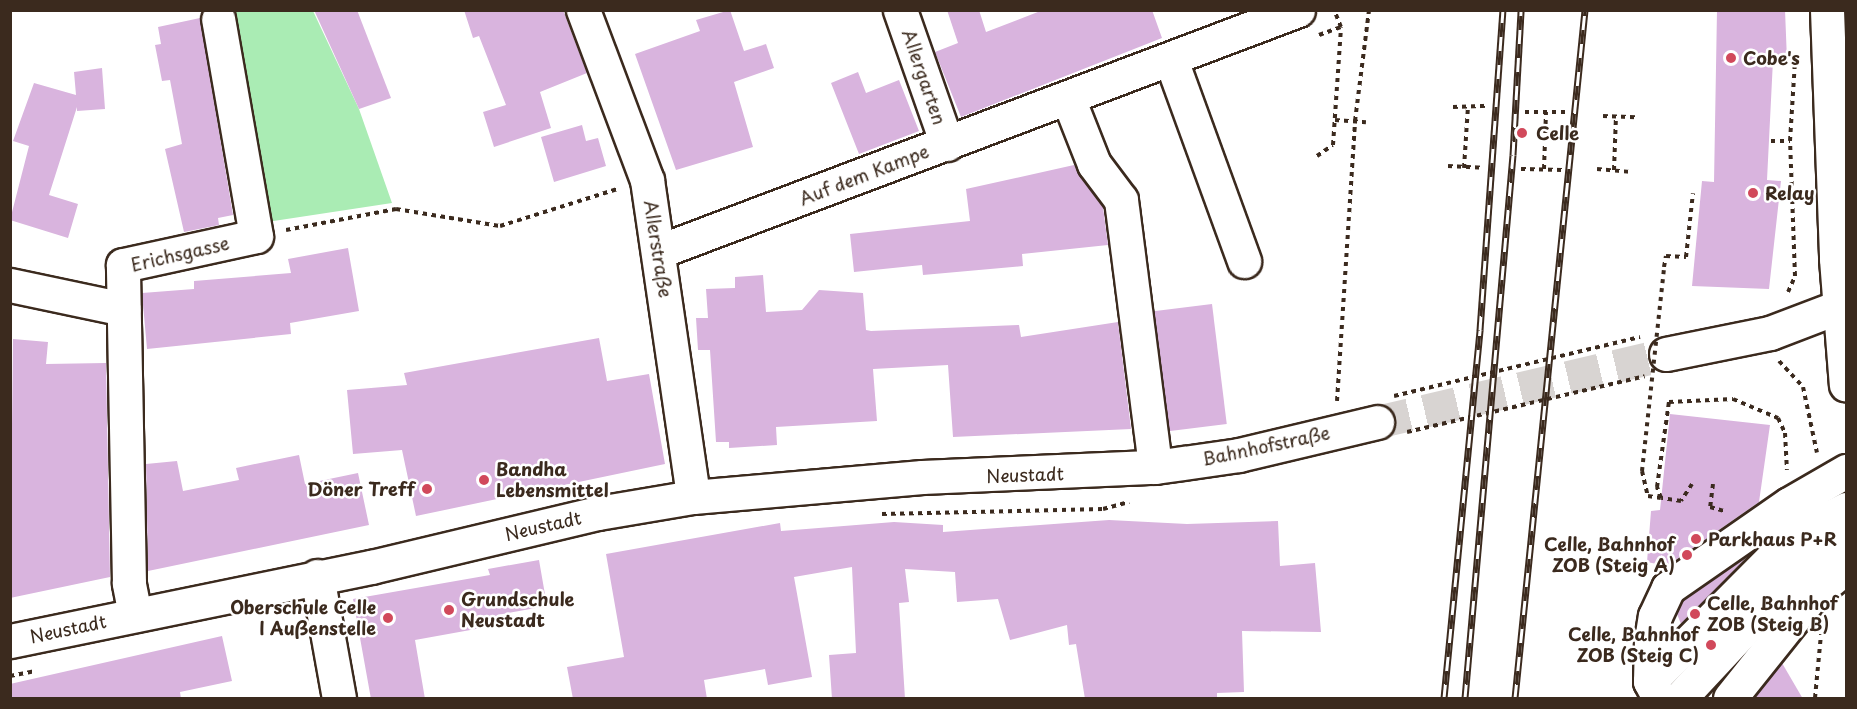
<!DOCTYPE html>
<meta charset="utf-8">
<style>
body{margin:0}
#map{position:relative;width:1857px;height:709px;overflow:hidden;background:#fff;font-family:"Playpen Sans",sans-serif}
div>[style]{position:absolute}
.green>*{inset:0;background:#aaecb4}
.building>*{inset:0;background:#d9b4de;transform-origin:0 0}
.major-tunnel>*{height:33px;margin-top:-16.5px;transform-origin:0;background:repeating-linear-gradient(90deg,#d8d4d2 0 33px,transparent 0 49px)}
.path>*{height:4px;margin-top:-2px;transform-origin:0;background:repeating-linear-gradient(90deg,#3b2a1e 0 4.5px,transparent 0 9px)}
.roads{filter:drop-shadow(2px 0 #3b2a1e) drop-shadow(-2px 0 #3b2a1e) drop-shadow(0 2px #3b2a1e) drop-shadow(0 -2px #3b2a1e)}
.minor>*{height:33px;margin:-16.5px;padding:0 16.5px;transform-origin:16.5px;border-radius:16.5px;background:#fff}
.major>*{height:33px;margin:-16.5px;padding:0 16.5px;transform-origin:16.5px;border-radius:16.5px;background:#fff}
.rail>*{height:7px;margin-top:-3.5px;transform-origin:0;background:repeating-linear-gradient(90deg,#fff 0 14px,#3b2a1e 0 28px);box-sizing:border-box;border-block:2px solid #3b2a1e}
.path-bridge>*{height:4px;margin-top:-2px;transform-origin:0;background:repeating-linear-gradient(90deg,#3b2a1e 0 4.5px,transparent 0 9px)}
.dots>*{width:16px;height:16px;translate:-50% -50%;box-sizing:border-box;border:3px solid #fff;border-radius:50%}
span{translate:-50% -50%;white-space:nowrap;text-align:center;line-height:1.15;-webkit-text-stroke:5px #fff;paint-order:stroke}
.poi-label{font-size:18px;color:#3b2a1e;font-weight:700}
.left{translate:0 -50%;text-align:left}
.right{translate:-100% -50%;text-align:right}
.street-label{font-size:18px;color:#3b2a1e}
.frame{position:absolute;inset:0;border:12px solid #3b2a1e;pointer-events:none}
</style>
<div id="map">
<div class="green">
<div style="clip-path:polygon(228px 11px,313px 11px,359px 109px,392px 203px,267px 222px)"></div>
</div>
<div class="building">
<div style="clip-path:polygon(314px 10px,357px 10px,391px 98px,359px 109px)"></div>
<div style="clip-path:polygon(464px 10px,563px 10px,587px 73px,540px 92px,551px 128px,494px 147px,483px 112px,506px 105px,479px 36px,473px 38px)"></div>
<div style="clip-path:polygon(730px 10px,744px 51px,766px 44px,774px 68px,734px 82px,753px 147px,676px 170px,635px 54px,700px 31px,696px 20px)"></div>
<div style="clip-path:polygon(947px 10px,979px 10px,986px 32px,1043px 10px,1152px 10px,1162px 38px,961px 117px,935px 52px,958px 43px)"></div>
<div style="clip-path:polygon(1717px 10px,1785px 10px,1787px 60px,1773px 60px,1767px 180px,1781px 181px,1769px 289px,1692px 286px,1702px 181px,1714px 182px)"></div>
<div style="clip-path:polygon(200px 18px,233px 215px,218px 218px,219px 225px,184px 232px,165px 149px,182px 144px,170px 80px,162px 81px,155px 45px,161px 44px,158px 27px)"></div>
<div style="clip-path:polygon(102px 68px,105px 109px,77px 111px,77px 107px,49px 195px,78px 204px,68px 238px,10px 220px,29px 146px,13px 141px,34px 83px,76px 95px,74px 72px)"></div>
<div style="clip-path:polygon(858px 72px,866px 93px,899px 80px,919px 131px,859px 154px,831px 83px)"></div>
<div style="clip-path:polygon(582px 125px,586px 141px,598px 138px,606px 166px,554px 182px,541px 137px)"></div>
<div style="clip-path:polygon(1074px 165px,1103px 207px,1108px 245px,1022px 254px,1023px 266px,923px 275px,922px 265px,854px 272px,850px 234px,970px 221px,966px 189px)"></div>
<div style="clip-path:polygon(348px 248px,359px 311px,290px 323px,291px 334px,147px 349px,142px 293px,194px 289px,194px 281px,291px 273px,288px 259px)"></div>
<div style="clip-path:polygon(763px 275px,766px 312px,802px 310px,819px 290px,863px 293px,866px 330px,871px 331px,1019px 325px,1021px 337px,1118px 322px,1131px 429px,953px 437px,948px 365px,873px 369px,877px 421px,776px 427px,777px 445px,729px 448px,729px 442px,716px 442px,710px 350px,698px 350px,696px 318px,708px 318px,706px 289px,735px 288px,735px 277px)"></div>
<div style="left:1212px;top:304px;width:121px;height:59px;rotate:83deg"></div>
<div style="clip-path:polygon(599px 338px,607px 381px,649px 374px,665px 464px,416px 516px,402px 450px,353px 454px,347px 390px,407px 385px,404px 373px)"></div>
<div style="clip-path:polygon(13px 339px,48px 342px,46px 364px,106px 363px,110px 577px,10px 598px)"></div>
<div style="clip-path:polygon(1670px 414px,1770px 425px,1759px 502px,1667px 566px,1647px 562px,1651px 511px,1660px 510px)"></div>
<div style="clip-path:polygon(299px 455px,305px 484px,358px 473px,369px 525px,148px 571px,146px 464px,177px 461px,183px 491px,239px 480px,236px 468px)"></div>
<div style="clip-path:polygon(1109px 520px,1187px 524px,1278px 521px,1280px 566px,1315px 563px,1321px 632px,1242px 631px,1244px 692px,1217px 693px,1217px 699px,1085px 699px,1076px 644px,1069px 645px,1067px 625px,1010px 640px,998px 599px,957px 602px,955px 572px,905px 569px,909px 602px,899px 603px,905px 699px,832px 699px,829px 655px,856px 653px,852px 567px,794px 577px,812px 677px,768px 685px,765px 669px,704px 680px,707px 699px,573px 699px,567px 667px,624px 657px,606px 554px,780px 523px,781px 531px,894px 522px,943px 525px,943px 532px)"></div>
<div style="clip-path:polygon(1745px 558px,1745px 559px,1681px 624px,1677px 614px,1683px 601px)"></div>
<div style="clip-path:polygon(539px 560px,547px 606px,497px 615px,498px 625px,415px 640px,425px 699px,371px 699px,353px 599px,490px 575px,488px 569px)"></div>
<div style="clip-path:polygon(222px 636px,232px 681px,180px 692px,181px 699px,10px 699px,10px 684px)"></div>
<div style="clip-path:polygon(1782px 663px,1803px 699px,1754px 699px)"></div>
</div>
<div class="major-tunnel">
<div style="left:1377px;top:422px;width:297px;rotate:-13.2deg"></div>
</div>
<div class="path">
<div style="left:1319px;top:35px;width:23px;rotate:-20deg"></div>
<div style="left:1453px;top:107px;width:36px;rotate:-2deg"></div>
<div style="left:1525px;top:112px;width:43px"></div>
<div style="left:1603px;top:116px;width:33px;rotate:2deg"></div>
<div style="left:1335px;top:120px;width:31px;rotate:4deg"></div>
<div style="left:1771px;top:141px;width:19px"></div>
<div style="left:1317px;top:156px;width:19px;rotate:-35deg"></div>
<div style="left:1333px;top:145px;width:118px;rotate:-86.1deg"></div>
<div style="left:1341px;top:27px;width:18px;rotate:-112deg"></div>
<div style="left:1448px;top:166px;width:35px;rotate:3deg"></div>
<div style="left:1464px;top:168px;width:62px;rotate:-86.3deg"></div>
<div style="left:1521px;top:169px;width:41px;rotate:1.4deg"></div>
<div style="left:1544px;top:169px;width:57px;rotate:-88deg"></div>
<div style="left:1597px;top:169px;width:33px;rotate:5deg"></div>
<div style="left:1614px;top:170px;width:54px;rotate:-87.9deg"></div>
<div style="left:286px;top:230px;width:112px;rotate:-10.8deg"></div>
<div style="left:396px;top:209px;width:105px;rotate:9.3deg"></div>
<div style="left:500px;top:226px;width:123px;rotate:-17.5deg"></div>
<div style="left:1664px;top:267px;width:11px;rotate:-80deg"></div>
<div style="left:1666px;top:256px;width:20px;rotate:3deg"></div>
<div style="left:1686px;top:257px;width:64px;rotate:-83.8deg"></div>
<div style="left:1788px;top:292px;width:17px;rotate:-66deg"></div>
<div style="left:1795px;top:276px;width:135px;rotate:-92.1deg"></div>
<div style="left:1790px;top:141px;width:80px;rotate:-86.4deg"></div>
<div style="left:1779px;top:361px;width:35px;rotate:47deg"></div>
<div style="left:1803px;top:387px;width:67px;rotate:78deg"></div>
<div style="left:1394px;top:396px;width:253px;rotate:-13.5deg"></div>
<div style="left:1337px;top:401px;width:281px;rotate:-86.3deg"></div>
<div style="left:1355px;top:121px;width:112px;rotate:-82.8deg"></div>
<div style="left:1407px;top:432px;width:244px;rotate:-13.2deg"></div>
<div style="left:1642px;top:471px;width:26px;rotate:77deg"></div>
<div style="left:1648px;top:496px;width:13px;rotate:9deg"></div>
<div style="left:1692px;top:484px;width:20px;rotate:123deg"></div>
<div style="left:1681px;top:501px;width:20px;rotate:-171deg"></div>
<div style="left:1661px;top:498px;width:12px;rotate:-110deg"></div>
<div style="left:1657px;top:487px;width:86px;rotate:-82deg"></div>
<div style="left:1669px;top:402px;width:64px;rotate:-2.7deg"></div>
<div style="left:1733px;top:399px;width:49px;rotate:22.9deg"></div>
<div style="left:1778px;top:418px;width:17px;rotate:65deg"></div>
<div style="left:1785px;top:433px;width:37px;rotate:87deg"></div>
<div style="left:1713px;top:484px;width:23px;rotate:97deg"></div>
<div style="left:1710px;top:507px;width:15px;rotate:16deg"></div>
<div style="left:882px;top:514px;width:221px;rotate:-1.3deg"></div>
<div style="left:1103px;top:509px;width:27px;rotate:-15deg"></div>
<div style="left:10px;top:676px;width:26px;rotate:-11deg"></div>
<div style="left:1815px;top:698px;width:64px;rotate:-84.6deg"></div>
</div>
<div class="roads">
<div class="minor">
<div style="left:583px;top:10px;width:182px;rotate:69.4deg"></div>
<div style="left:647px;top:180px;width:320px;rotate:81.7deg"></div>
<div style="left:900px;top:10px;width:142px;rotate:70.7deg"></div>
<div style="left:1827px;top:10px;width:249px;rotate:87.9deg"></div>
<div style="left:1836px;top:259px;width:126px;rotate:85.5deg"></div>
<div style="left:1171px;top:60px;width:214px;rotate:70deg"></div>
<div style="left:1068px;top:98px;width:71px;rotate:68.5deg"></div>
<div style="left:1094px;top:164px;width:45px;rotate:53.1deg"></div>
<div style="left:1121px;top:200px;width:269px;rotate:82.7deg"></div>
<div style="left:660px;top:251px;width:682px;rotate:-20.69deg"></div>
<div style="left:10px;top:285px;width:116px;rotate:11.9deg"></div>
<div style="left:317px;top:576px;width:124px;rotate:79.8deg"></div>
<div style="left:135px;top:615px;width:33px;rotate:-101deg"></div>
<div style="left:129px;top:583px;width:318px;rotate:-91.1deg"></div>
<div style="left:123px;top:265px;width:136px;rotate:-12.3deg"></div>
<div style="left:256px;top:236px;width:220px;rotate:-99.9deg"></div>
<div style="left:1650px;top:681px;width:207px;rotate:-45.2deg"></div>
<div style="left:1796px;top:534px;width:56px;rotate:-26.6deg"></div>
<div style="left:1659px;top:698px;width:19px;rotate:-118deg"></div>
<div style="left:1650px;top:681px;width:41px;rotate:-88.6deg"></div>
<div style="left:1651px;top:640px;width:24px;rotate:-81deg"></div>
<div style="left:1655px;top:616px;width:31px;rotate:-65deg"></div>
<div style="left:1668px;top:588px;width:147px;rotate:-34.8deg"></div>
<div style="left:1789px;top:504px;width:66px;rotate:-30.1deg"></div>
<div style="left:1680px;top:698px;width:183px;rotate:-47deg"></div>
<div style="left:1805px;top:564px;width:49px;rotate:-33.4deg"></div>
<div style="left:1730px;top:698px;width:133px;rotate:-51.4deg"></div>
<div style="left:1813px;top:594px;width:43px;rotate:-39.3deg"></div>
</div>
<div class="major">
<div style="left:1666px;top:354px;width:106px;rotate:-11.4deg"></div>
<div style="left:1770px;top:333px;width:81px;rotate:-20.9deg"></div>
<div style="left:10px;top:641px;width:369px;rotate:-11.6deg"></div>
<div style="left:371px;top:567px;width:233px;rotate:-13.4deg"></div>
<div style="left:598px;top:513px;width:96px;rotate:-9.6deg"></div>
<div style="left:693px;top:497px;width:230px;rotate:-5deg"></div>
<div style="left:922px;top:477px;width:233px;rotate:-2.5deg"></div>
<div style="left:1155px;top:467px;width:85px;rotate:-8.1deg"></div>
<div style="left:1239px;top:455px;width:142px;rotate:-13.4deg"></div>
</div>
</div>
<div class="rail">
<div style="left:1444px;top:698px;width:370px;rotate:-84.4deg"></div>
<div style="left:1480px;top:330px;width:321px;rotate:-85.9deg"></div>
<div style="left:1465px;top:698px;width:545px;rotate:-84.95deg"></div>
<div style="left:1513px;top:155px;width:145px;rotate:-86.8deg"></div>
<div style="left:1515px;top:698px;width:692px;rotate:-84.19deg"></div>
</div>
<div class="path-bridge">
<div style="left:1642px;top:471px;width:205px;rotate:-83.8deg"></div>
</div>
<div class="dots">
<div style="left:1731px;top:58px;background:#d1495b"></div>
<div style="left:1522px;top:133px;background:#d1495b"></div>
<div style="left:1753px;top:193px;background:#d1495b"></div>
<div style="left:484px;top:480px;background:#d1495b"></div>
<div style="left:427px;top:489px;background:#d1495b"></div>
<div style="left:1696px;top:539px;background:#d1495b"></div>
<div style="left:1687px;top:555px;background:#d1495b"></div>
<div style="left:449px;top:610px;background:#d1495b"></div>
<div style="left:1695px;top:614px;background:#d1495b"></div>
<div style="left:388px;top:618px;background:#d1495b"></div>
<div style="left:1711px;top:645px;background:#d1495b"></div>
</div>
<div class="poi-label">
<span class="left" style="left:1743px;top:58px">Cobe's</span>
<span class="left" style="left:1536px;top:133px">Celle</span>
<span class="left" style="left:1765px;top:193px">Relay</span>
<span class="left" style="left:496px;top:480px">Bandha<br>Lebensmittel</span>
<span class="right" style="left:415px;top:489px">Döner Treff</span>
<span class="left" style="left:1708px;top:539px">Parkhaus P+R</span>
<span class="right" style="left:1675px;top:555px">Celle, Bahnhof<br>ZOB (Steig A)</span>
<span class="left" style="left:461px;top:610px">Grundschule<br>Neustadt</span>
<span class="left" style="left:1707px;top:614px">Celle, Bahnhof<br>ZOB (Steig B)</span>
<span class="right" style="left:376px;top:618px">Oberschule Celle<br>I Außenstelle</span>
<span class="right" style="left:1699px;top:645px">Celle, Bahnhof<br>ZOB (Steig C)</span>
</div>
<div class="street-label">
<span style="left:924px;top:77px;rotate:71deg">Allergarten</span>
<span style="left:864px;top:175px;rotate:-21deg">Auf dem Kampe</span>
<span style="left:658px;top:249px;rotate:81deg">Allerstraße</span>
<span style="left:180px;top:254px;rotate:-13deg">Erichsgasse</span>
<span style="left:1266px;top:446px;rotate:-12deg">Bahnhofstraße</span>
<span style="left:1025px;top:475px;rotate:-2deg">Neustadt</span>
<span style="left:543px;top:526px;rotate:-13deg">Neustadt</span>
<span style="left:68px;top:629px;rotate:-12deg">Neustadt</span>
</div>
<div class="frame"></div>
</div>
